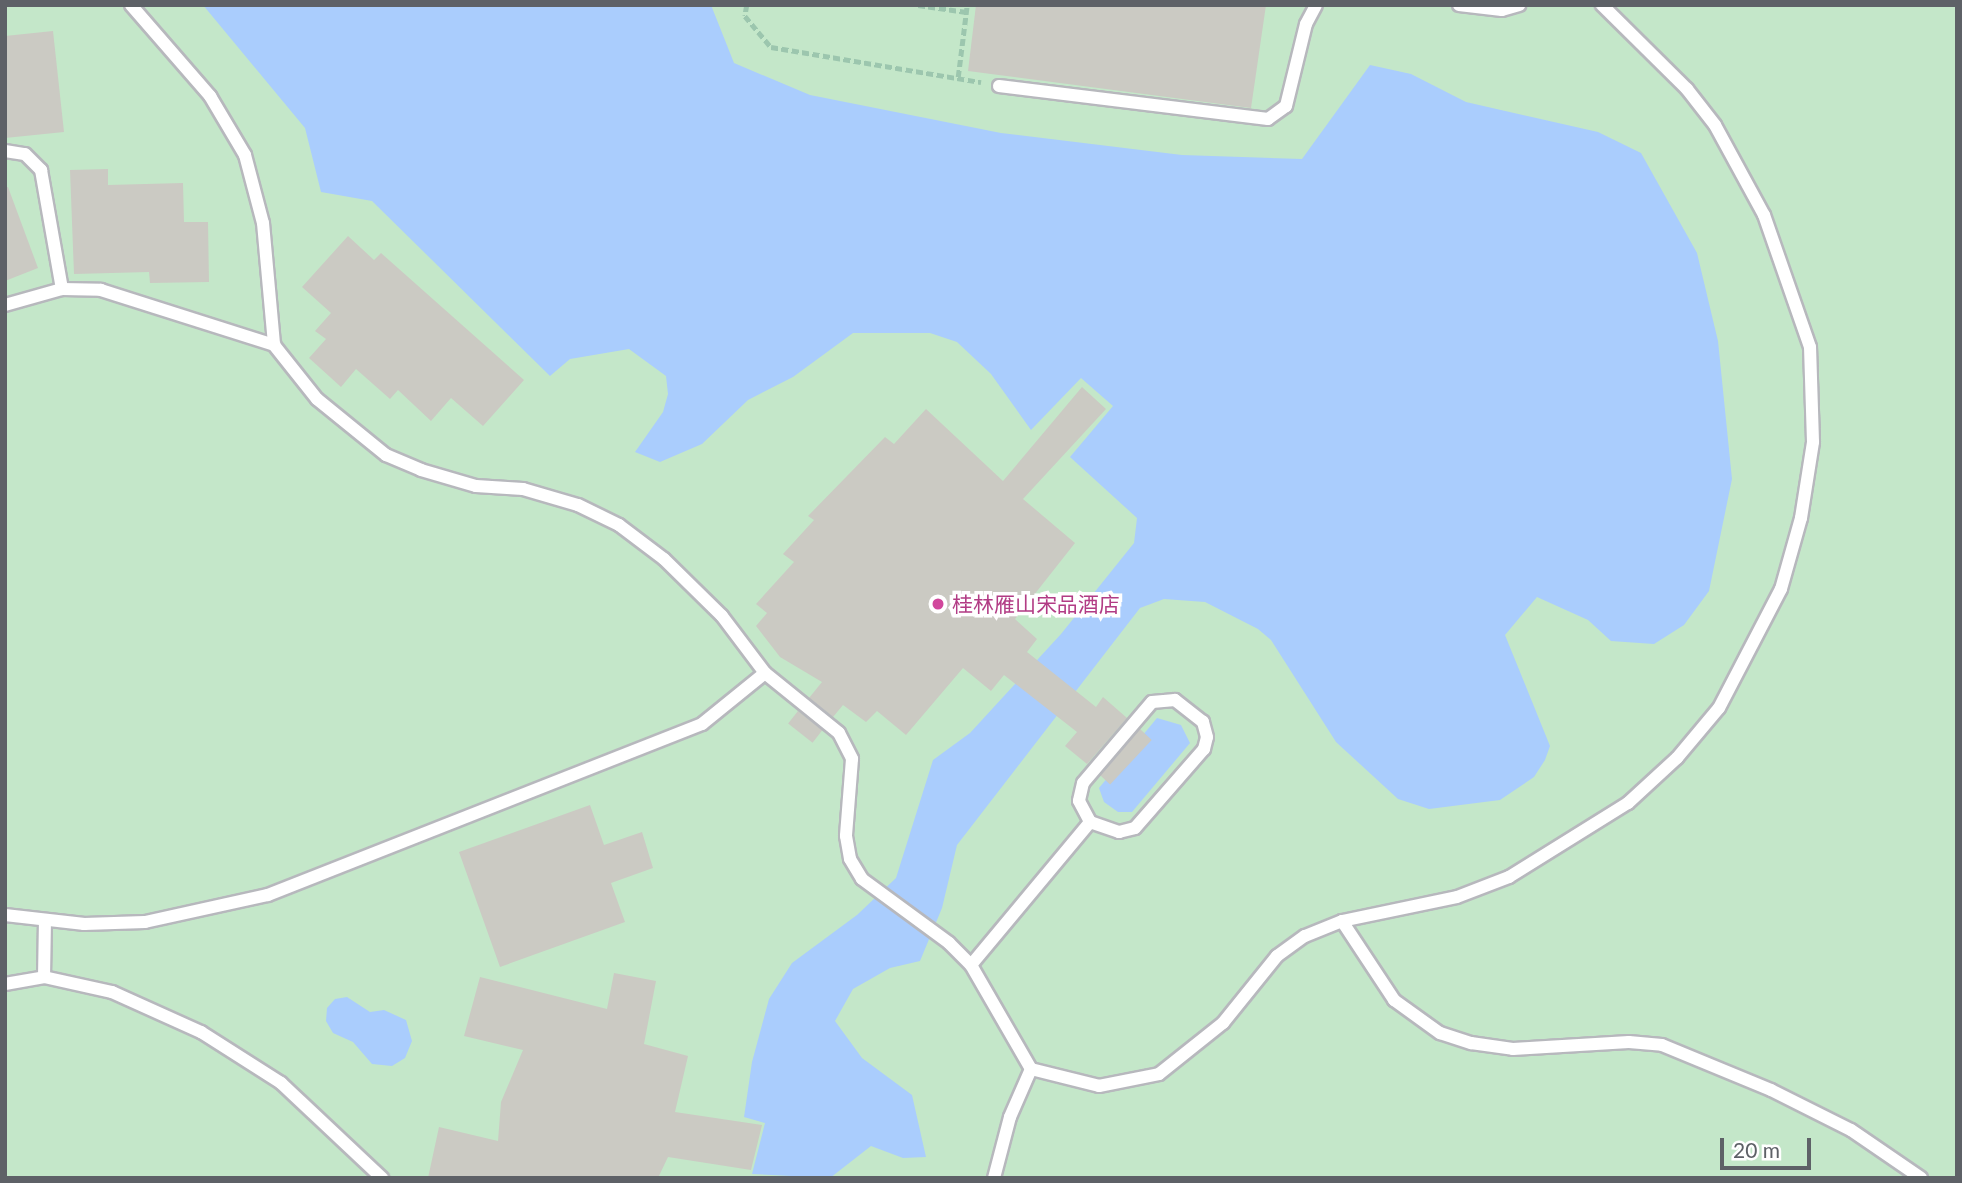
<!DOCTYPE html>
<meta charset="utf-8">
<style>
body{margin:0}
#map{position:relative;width:1962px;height:1183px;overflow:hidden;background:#f0efe7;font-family:Lato,"Noto Sans SC",sans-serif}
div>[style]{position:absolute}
.green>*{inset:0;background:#c4e7c9;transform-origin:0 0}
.water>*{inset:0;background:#aacdfd}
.building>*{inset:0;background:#cbcac3;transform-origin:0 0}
.path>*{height:4.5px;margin-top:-2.25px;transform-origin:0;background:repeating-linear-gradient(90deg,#9cc6ae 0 7px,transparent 0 10.5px)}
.roads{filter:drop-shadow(2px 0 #b7b8bd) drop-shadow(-2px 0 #b7b8bd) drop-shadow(0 2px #b7b8bd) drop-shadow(0 -2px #b7b8bd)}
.service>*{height:12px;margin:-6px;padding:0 6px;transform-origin:6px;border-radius:6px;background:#fff}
.dots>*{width:19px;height:19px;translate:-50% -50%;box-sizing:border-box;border:4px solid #fff;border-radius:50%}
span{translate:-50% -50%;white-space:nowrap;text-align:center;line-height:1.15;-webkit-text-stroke:7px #fff;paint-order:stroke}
.hotel-label{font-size:21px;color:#b23c85}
.left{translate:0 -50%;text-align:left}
.frame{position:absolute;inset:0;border:7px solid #5e6167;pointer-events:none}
.scale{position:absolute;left:1720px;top:1138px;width:91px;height:32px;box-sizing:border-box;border:4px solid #5e6167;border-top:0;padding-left:9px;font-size:21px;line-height:24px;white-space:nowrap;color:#5e6167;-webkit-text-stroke:5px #fff;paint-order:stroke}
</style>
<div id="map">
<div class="green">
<div style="left:5px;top:5px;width:1952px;height:1173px"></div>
</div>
<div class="water">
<div style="clip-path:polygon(203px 5px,711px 5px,734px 63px,810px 95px,1001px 133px,1182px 155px,1302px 159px,1370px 65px,1411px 74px,1466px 102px,1598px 132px,1641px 153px,1697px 253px,1718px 341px,1732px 479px,1709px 591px,1684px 625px,1654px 644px,1611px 641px,1588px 620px,1537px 597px,1505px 635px,1550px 746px,1545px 760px,1534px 777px,1500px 800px,1429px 809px,1398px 799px,1336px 742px,1271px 640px,1258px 629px,1205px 602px,1164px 599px,1140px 608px,957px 845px,942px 908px,920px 961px,890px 968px,853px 989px,835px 1021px,862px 1058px,912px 1095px,926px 1157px,903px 1158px,871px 1146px,830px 1178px,752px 1174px,765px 1123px,744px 1117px,752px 1062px,769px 999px,792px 963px,857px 915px,896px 878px,933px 760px,970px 733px,1061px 634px,1134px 543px,1137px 518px,1070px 457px,1113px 406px,1081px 378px,1031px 430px,991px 374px,957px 342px,930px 333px,853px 333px,793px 377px,748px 400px,702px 444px,660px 462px,635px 452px,663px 412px,668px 394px,666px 376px,629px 349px,570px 359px,550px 376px,372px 201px,321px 192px,305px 128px)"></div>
<div style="clip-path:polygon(1157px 718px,1181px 725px,1190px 743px,1132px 812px,1118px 812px,1104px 802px,1099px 788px)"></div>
<div style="clip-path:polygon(347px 997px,370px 1012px,384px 1010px,406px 1020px,412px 1041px,405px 1058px,392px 1066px,372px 1064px,353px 1042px,333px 1033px,326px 1021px,327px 1008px,335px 999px)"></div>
</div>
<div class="building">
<div style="clip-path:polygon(976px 5px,1266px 5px,1251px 108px,968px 71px)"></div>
<div style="clip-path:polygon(53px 31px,64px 132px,5px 138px,5px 36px)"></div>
<div style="clip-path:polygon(108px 169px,108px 185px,183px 183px,184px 222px,208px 222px,209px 282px,150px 283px,149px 272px,74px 274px,70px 170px)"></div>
<div style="clip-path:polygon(8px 187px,38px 268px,5px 281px,5px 188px)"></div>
<div style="clip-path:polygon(348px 236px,374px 260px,381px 253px,524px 380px,483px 426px,451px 398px,431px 421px,398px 390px,390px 399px,356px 369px,341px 387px,309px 358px,326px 339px,315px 331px,331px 313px,302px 287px)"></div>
<div style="clip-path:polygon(1082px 387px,1106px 409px,1023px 499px,1075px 543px,1015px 619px,1037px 639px,1027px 652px,1096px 707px,1103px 697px,1127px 718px,1087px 764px,1065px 746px,1077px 732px,1004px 675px,991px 691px,963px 668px,906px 735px,877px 711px,866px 722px,843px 705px,833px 717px,809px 698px,822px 682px,780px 657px,756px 626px,767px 613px,756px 604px,794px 562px,783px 554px,814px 520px,808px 516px,885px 437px,894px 444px,926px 409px,1003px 481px)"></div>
<div style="left:798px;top:711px;width:31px;height:16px;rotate:38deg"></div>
<div style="left:1140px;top:729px;width:16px;height:61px;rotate:43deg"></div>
<div style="clip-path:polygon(590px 805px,604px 845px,642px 832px,653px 868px,611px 883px,625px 922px,500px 967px,459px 852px)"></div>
<div style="clip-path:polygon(614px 973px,656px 981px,644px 1044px,688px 1056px,675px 1112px,762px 1125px,751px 1170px,668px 1157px,658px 1178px,428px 1178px,439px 1127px,498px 1141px,501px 1102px,523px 1050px,464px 1036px,480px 977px,607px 1009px)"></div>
</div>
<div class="path">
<div style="left:747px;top:5px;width:11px;rotate:100deg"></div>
<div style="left:745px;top:16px;width:40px;rotate:50deg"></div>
<div style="left:771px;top:47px;width:213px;rotate:9.5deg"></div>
<div style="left:918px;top:5px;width:49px;rotate:8.3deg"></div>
<div style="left:958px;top:77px;width:73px;rotate:-82.9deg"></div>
</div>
<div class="roads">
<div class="service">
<div style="left:131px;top:5px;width:121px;rotate:49deg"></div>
<div style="left:210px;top:96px;width:69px;rotate:59.3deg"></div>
<div style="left:245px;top:155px;width:70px;rotate:75.2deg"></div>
<div style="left:263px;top:223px;width:122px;rotate:84.8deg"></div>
<div style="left:274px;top:345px;width:69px;rotate:51.5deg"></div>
<div style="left:317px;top:399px;width:89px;rotate:39.1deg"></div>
<div style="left:386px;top:455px;width:38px;rotate:23deg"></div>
<div style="left:421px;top:470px;width:57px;rotate:16.2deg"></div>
<div style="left:476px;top:486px;width:47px;rotate:3.7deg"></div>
<div style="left:523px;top:489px;width:57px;rotate:16.2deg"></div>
<div style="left:578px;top:505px;width:46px;rotate:26deg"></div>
<div style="left:619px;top:525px;width:56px;rotate:37.1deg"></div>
<div style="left:664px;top:559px;width:81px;rotate:44.5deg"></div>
<div style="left:722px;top:616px;width:71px;rotate:53deg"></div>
<div style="left:1459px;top:5px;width:43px;rotate:6.6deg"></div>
<div style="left:1502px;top:10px;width:18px;rotate:-16deg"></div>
<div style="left:999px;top:86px;width:271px;rotate:7deg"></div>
<div style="left:1268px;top:119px;width:22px;rotate:-36deg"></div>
<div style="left:1286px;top:106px;width:84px;rotate:-76.3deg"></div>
<div style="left:1306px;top:24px;width:21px;rotate:-62deg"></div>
<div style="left:5px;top:151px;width:20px;rotate:9deg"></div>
<div style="left:25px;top:154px;width:23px;rotate:45deg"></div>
<div style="left:41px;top:170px;width:121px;rotate:80deg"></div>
<div style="left:5px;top:305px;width:59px;rotate:-15.7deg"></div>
<div style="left:62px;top:289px;width:39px;rotate:1deg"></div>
<div style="left:101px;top:290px;width:182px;rotate:17.6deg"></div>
<div style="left:5px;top:915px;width:80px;rotate:6.5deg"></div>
<div style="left:84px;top:924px;width:61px;rotate:-1.9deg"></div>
<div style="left:145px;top:922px;width:126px;rotate:-12.4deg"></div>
<div style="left:268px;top:895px;width:466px;rotate:-21.5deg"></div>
<div style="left:702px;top:724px;width:81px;rotate:-39deg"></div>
<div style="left:765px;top:673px;width:95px;rotate:39deg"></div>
<div style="left:839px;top:733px;width:29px;rotate:63deg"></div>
<div style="left:852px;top:759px;width:77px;rotate:94.5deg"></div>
<div style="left:846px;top:836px;width:23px;rotate:80deg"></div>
<div style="left:850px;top:859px;width:23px;rotate:59deg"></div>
<div style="left:862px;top:879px;width:108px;rotate:36.3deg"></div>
<div style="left:949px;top:943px;width:31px;rotate:45deg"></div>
<div style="left:971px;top:965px;width:120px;rotate:60deg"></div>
<div style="left:1031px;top:1069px;width:70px;rotate:14deg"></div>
<div style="left:1099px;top:1086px;width:61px;rotate:-11.3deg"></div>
<div style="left:1159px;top:1074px;width:82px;rotate:-38.6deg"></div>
<div style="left:1223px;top:1023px;width:86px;rotate:-51.1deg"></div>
<div style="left:1277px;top:956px;width:34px;rotate:-36deg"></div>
<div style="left:1305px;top:936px;width:40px;rotate:-22deg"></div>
<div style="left:1342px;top:921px;width:117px;rotate:-11.8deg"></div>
<div style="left:1457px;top:897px;width:56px;rotate:-21deg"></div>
<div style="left:1509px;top:877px;width:140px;rotate:-31.9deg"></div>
<div style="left:1628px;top:803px;width:67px;rotate:-42.6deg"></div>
<div style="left:1677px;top:758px;width:65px;rotate:-50deg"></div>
<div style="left:1719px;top:708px;width:134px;rotate:-62.5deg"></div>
<div style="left:1781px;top:589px;width:74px;rotate:-74.3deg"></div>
<div style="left:1801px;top:518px;width:77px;rotate:-81deg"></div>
<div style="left:1813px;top:442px;width:95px;rotate:-91.8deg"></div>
<div style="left:1810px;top:347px;width:140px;rotate:-109.2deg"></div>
<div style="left:1764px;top:215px;width:102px;rotate:-118.6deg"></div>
<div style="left:1715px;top:125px;width:46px;rotate:-127.9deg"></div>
<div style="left:1687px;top:89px;width:120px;rotate:-135.3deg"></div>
<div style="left:1342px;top:921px;width:95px;rotate:56.6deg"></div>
<div style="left:1394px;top:1000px;width:57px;rotate:35.7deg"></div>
<div style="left:1440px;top:1033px;width:33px;rotate:18deg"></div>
<div style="left:1471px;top:1043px;width:42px;rotate:8.1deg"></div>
<div style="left:1513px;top:1049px;width:116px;rotate:-3.5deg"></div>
<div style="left:1629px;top:1042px;width:33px;rotate:5deg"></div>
<div style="left:1662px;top:1045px;width:118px;rotate:22.4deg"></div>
<div style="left:1771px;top:1090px;width:89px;rotate:26.6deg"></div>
<div style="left:1851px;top:1130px;width:85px;rotate:34.4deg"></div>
<div style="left:971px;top:965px;width:186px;rotate:-50.2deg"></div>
<div style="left:1090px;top:822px;width:31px;rotate:19deg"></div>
<div style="left:1119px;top:832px;width:16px;rotate:-14deg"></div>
<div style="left:1135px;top:828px;width:105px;rotate:-48.9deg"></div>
<div style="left:1204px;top:749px;width:12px;rotate:-76deg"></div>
<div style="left:1207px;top:737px;width:16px;rotate:-105deg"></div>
<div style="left:1203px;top:722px;width:36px;rotate:-142deg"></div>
<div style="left:1175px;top:700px;width:23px;rotate:175deg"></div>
<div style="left:1152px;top:702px;width:106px;rotate:130.4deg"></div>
<div style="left:1083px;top:783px;width:18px;rotate:103deg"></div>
<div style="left:1079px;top:801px;width:24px;rotate:62deg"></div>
<div style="left:44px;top:977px;width:57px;rotate:-89deg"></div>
<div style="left:5px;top:984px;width:40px;rotate:-10deg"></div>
<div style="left:44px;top:977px;width:70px;rotate:12.4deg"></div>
<div style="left:112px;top:992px;width:98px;rotate:24.2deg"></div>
<div style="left:201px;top:1032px;width:95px;rotate:32.5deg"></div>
<div style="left:281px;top:1083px;width:139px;rotate:43.2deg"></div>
<div style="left:994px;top:1178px;width:63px;rotate:-75.3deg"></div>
<div style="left:1010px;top:1117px;width:52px;rotate:-66.4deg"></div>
</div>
</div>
<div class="dots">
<div style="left:938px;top:604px;background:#d1479c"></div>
</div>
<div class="hotel-label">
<span class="left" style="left:952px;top:604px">桂林雁山宋品酒店</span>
</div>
<div class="frame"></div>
<div class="scale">20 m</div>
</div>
